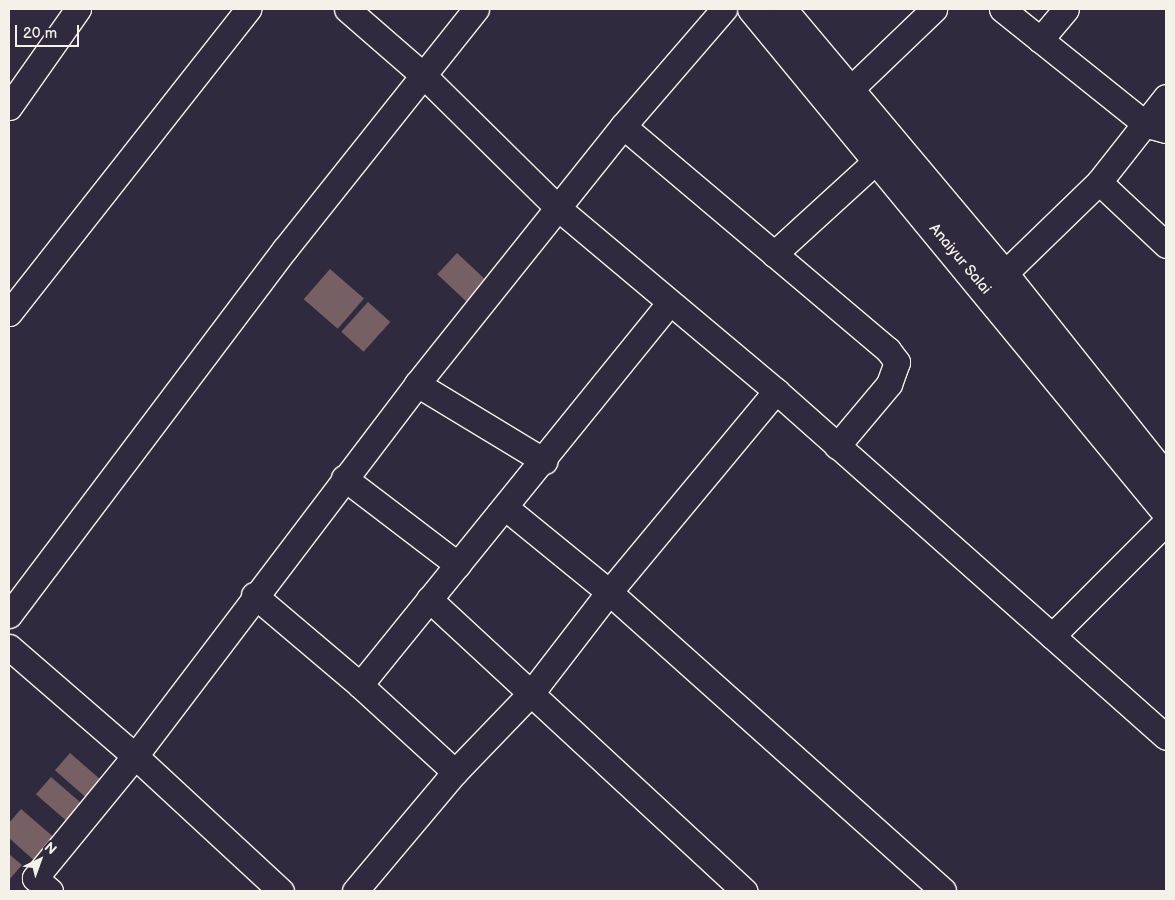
<!DOCTYPE html>
<style>
body{margin:0}
#map{position:relative;width:1175px;height:900px;overflow:hidden;background:#2f2a3d;font-family:"Balsamiq Sans",sans-serif}
div>[style]{position:absolute}
.building>*{inset:0;background:#766063;transform-origin:0 0}
.roads{filter:drop-shadow(1px 0 #f4f1e8) drop-shadow(-1px 0 #f4f1e8) drop-shadow(0 1px #f4f1e8) drop-shadow(0 -1px #f4f1e8)}
.minor>*{height:25px;margin:-12.5px;padding:0 12.5px;transform-origin:12.5px;border-radius:12.5px;background:#2f2a3d}
.primary>*{height:28px;margin:-14px;padding:0 14px;transform-origin:14px;border-radius:14px;background:#2f2a3d}
span{translate:-50% -50%;white-space:nowrap;text-align:center;line-height:1.15;-webkit-text-stroke:4px #2f2a3d;paint-order:stroke}
.street-label{font-size:15px;color:#f4f1e8}
.frame{position:absolute;inset:0;border:10px solid #f4f1e8;pointer-events:none}
.north{position:absolute;left:15px;top:835px;width:50px;height:50px;-webkit-text-stroke:4px #2f2a3d;paint-order:stroke;rotate:42deg;font-size:14px;font-weight:700;line-height:20px;text-align:center;color:#f4f1e8}
.north::after{content:'';display:block;margin:auto;width:18px;height:22px;background:#f4f1e8;clip-path:polygon(50% 0,100% 100%,50% 72%,0 100%)}
.scale{position:absolute;left:15px;top:25px;width:64px;height:22px;box-sizing:border-box;border:2px solid #f4f1e8;border-top:0;padding-left:6px;font-size:15px;line-height:18px;white-space:nowrap;color:#f4f1e8;-webkit-text-stroke:4px #2f2a3d;paint-order:stroke}
</style>
<div id="map">
<div class="building">
<div style="left:457px;top:253px;width:49px;height:29px;rotate:43deg"></div>
<div style="left:330px;top:269px;width:45px;height:40px;rotate:41deg"></div>
<div style="left:368px;top:302px;width:30px;height:40px;rotate:42deg"></div>
<div style="left:70px;top:753px;width:45px;height:23px;rotate:41deg"></div>
<div style="left:51px;top:777px;width:44px;height:23px;rotate:41deg"></div>
<div style="clip-path:polygon(21px 809px,57px 840px,37px 863px,9px 838px,9px 823px)"></div>
<div style="clip-path:polygon(9px 854px,22px 865px,9px 880px)"></div>
</div>
<div class="roads">
<div class="minor">
<div style="left:347px;top:9px;width:101px;rotate:41deg"></div>
<div style="left:423px;top:75px;width:190px;rotate:44.6deg"></div>
<div style="left:558px;top:208px;width:285px;rotate:40deg"></div>
<div style="left:776px;top:391px;width:521px;rotate:41.58deg"></div>
<div style="left:1002px;top:9px;width:186px;rotate:38.7deg"></div>
<div style="left:1147px;top:125px;width:20px;rotate:15deg"></div>
<div style="left:1040px;top:40px;width:40px;rotate:-50deg"></div>
<div style="left:836px;top:103px;width:136px;rotate:-43.8deg"></div>
<div style="left:9px;top:107px;width:120px;rotate:-54.9deg"></div>
<div style="left:623px;top:126px;width:347px;rotate:40.2deg"></div>
<div style="left:888px;top:350px;width:15px;rotate:53deg"></div>
<div style="left:897px;top:362px;width:23px;rotate:110deg"></div>
<div style="left:889px;top:384px;width:81px;rotate:130deg"></div>
<div style="left:1099px;top:182px;width:92px;rotate:43.2deg"></div>
<div style="left:774px;top:254px;width:139px;rotate:-42.4deg"></div>
<div style="left:1004px;top:274px;width:132px;rotate:-44.1deg"></div>
<div style="left:1099px;top:182px;width:108px;rotate:-51.8deg"></div>
<div style="left:9px;top:313px;width:387px;rotate:-51.8deg"></div>
<div style="left:417px;top:384px;width:149px;rotate:31.2deg"></div>
<div style="left:776px;top:391px;width:261px;rotate:129.7deg"></div>
<div style="left:609px;top:592px;width:448px;rotate:41.8deg"></div>
<div style="left:344px;top:478px;width:143px;rotate:37.3deg"></div>
<div style="left:254px;top:595px;width:139px;rotate:40.3deg"></div>
<div style="left:360px;top:685px;width:129px;rotate:42.5deg"></div>
<div style="left:429px;top:599px;width:430px;rotate:42.8deg"></div>
<div style="left:9px;top:615px;width:458px;rotate:-53deg"></div>
<div style="left:285px;top:249px;width:307px;rotate:-51.5deg"></div>
<div style="left:1052px;top:636px;width:161px;rotate:-45deg"></div>
<div style="left:9px;top:647px;width:167px;rotate:40.9deg"></div>
<div style="left:135px;top:756px;width:199px;rotate:42.8deg"></div>
<div style="left:360px;top:685px;width:491px;rotate:-51deg"></div>
<div style="left:50px;top:891px;width:20px;rotate:-139deg"></div>
<div style="left:35px;top:878px;width:158px;rotate:-50.7deg"></div>
<div style="left:135px;top:756px;width:467px;rotate:-52.8deg"></div>
<div style="left:417px;top:384px;width:330px;rotate:-51.4deg"></div>
<div style="left:623px;top:126px;width:155px;rotate:-49.2deg"></div>
<div style="left:355px;top:891px;width:155px;rotate:-50deg"></div>
<div style="left:455px;top:772px;width:111px;rotate:-46.1deg"></div>
<div style="left:532px;top:692px;width:126px;rotate:-52.4deg"></div>
<div style="left:609px;top:592px;width:133px;rotate:-140.8deg"></div>
</div>
<div class="primary">
<div style="left:752px;top:9px;width:651px;rotate:50.54deg"></div>
<div style="left:782px;top:9px;width:346px;rotate:50deg"></div>
<div style="left:1004px;top:274px;width:260px;rotate:51.5deg"></div>
</div>
</div>
<div class="street-label">
<span style="left:960px;top:259px;rotate:50deg">Anaiyur Salai</span>
</div>
<div class="frame"></div>
<div class="north">N</div>
<div class="scale">20 m</div>
</div>
